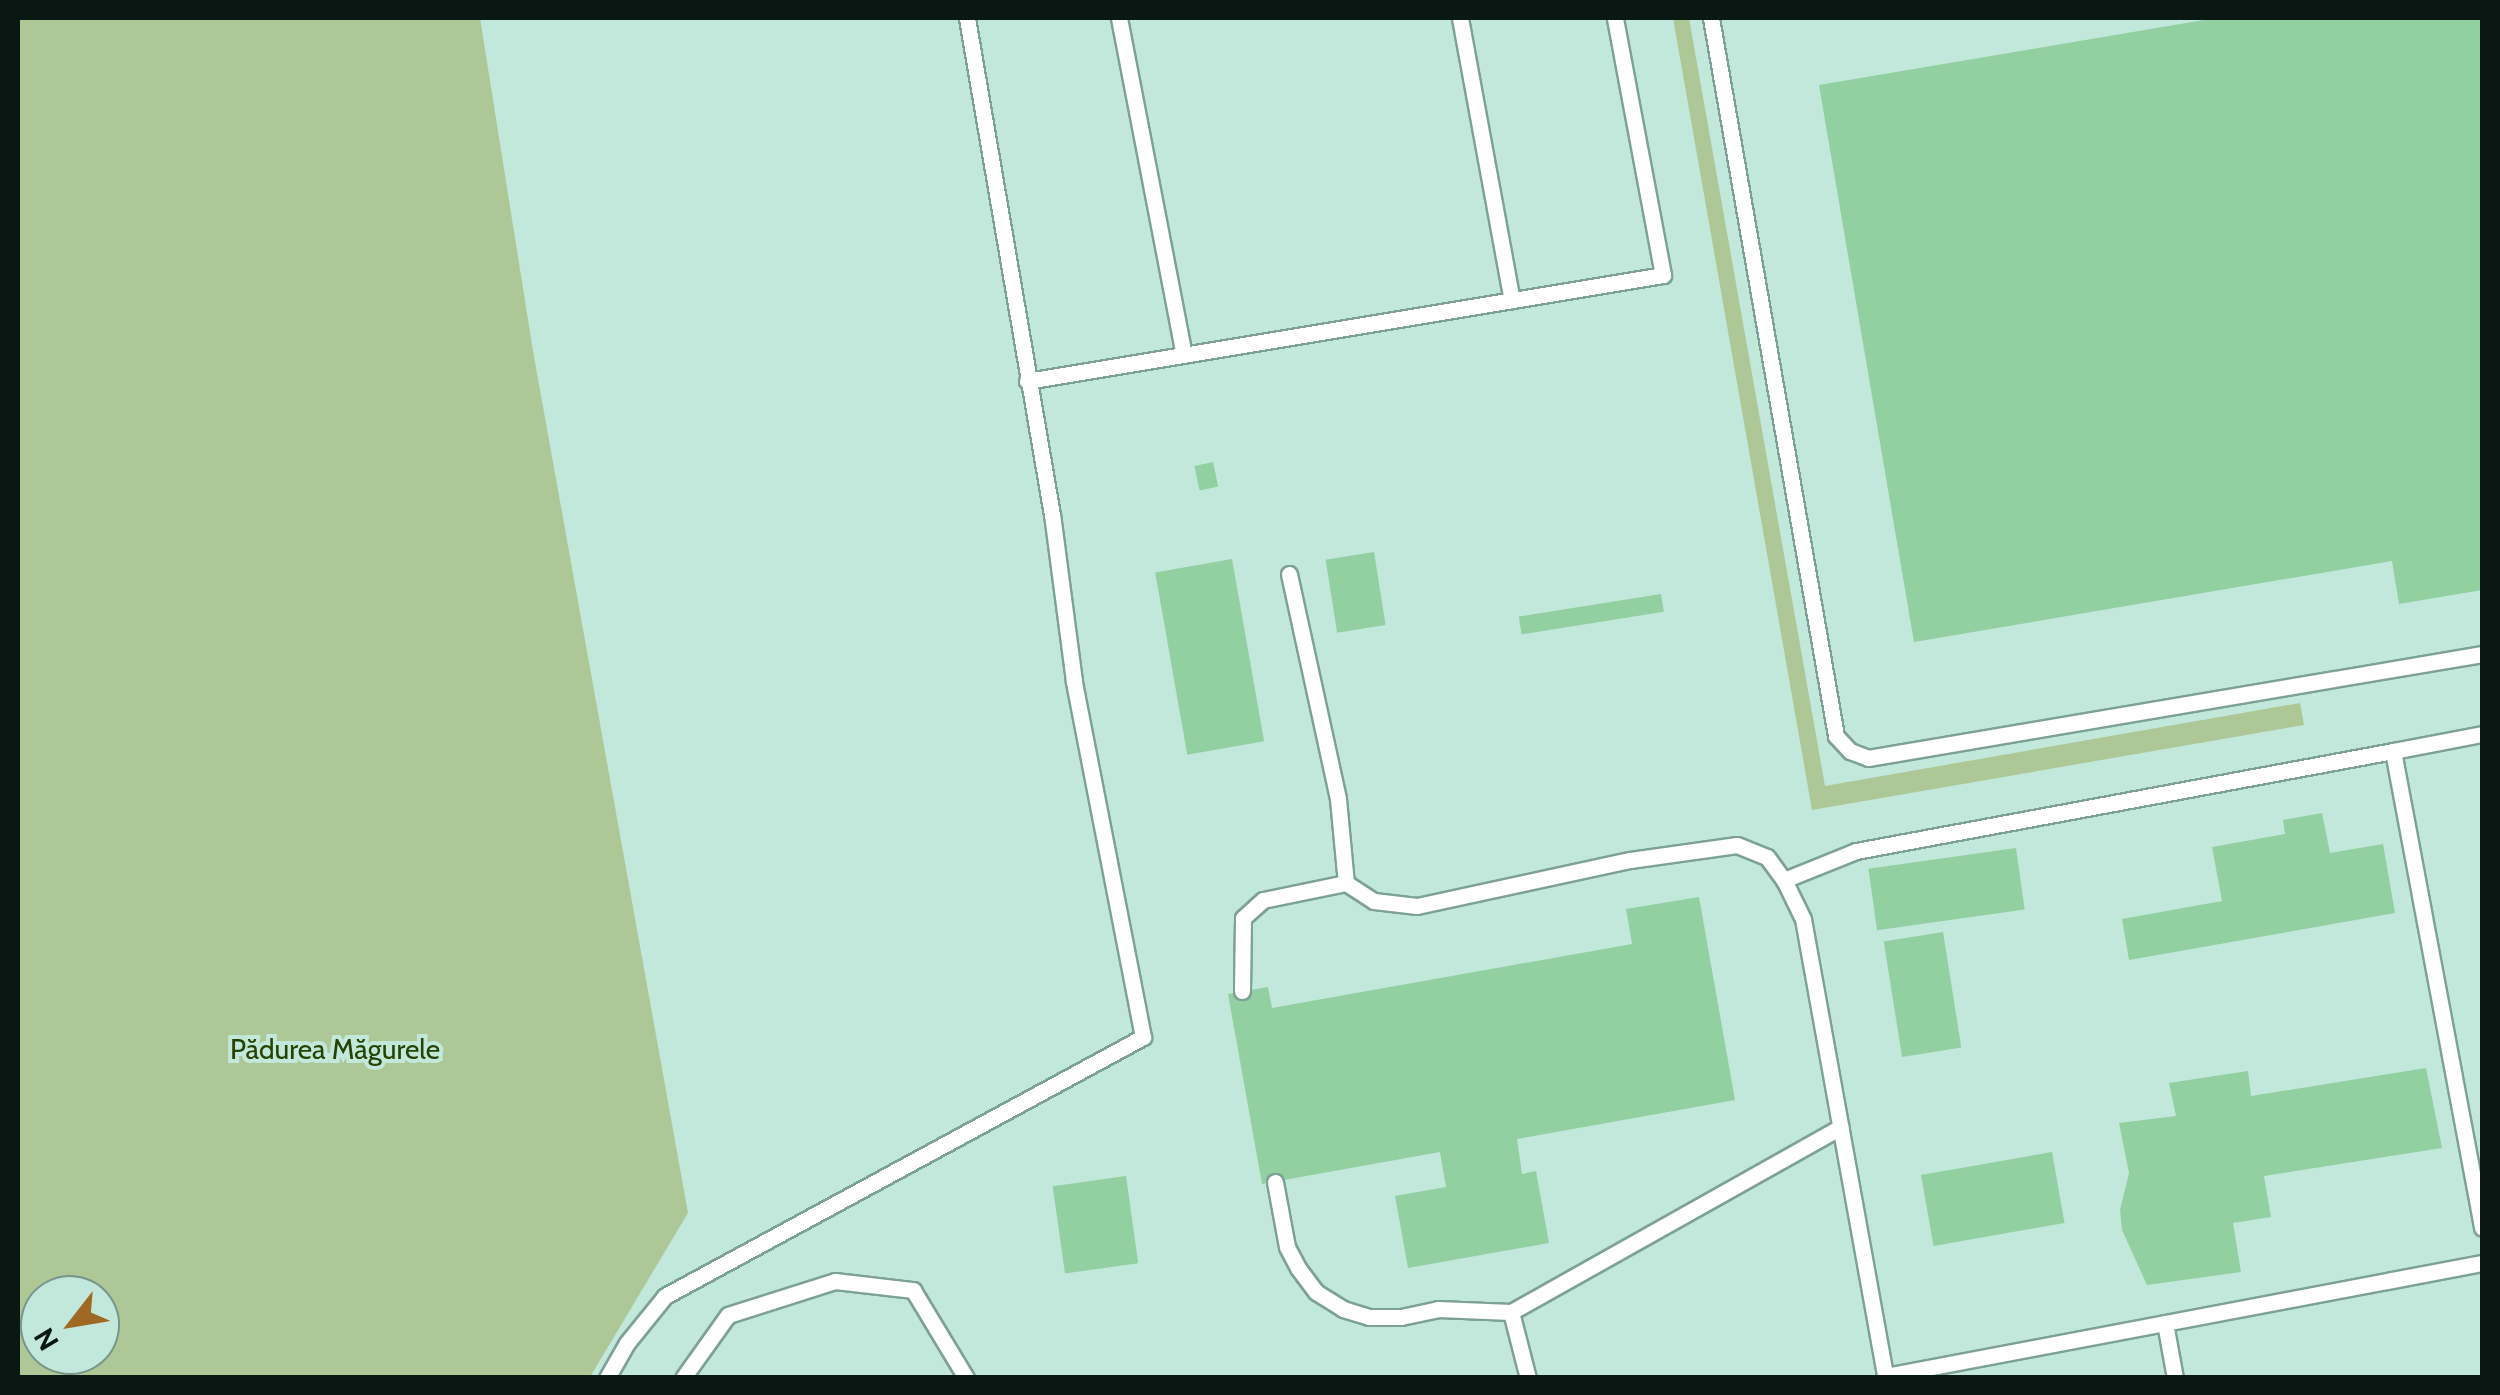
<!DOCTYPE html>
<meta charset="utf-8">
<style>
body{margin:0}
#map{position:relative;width:2500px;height:1395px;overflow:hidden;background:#c2e8db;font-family:Cabin,sans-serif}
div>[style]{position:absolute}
.green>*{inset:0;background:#adc896}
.building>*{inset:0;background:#92cfa1;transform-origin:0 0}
.roads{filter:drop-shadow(2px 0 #7da195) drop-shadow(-2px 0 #7da195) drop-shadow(0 2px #7da195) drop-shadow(0 -2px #7da195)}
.service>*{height:15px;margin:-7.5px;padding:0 7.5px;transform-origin:7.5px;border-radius:7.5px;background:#fff}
span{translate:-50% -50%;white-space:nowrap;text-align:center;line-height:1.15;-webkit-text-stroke:8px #c2e8db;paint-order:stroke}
.park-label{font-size:28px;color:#264200}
.frame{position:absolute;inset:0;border:20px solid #091813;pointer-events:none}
.north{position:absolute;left:20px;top:1275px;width:100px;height:100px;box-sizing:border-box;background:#c2e8db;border:2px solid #78958b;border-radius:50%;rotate:239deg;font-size:28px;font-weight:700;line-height:40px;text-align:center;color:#091813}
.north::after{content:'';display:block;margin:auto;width:35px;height:45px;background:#9f6923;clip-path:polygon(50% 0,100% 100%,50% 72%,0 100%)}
</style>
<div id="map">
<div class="green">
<div style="clip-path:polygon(evenodd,18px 18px,480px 18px,533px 351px,688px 1213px,590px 1377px,18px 1377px,18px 18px,40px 1295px,100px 1295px,100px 1355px,40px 1355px,40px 1295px)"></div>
<div style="clip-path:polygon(1673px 18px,1689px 18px,1825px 786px,2300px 703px,2304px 725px,1812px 810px)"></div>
</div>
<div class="building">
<div style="clip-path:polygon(2216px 18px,2482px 18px,2482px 590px,2399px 604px,2392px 561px,1914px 642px,1819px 85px)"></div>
<div style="left:1213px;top:462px;width:25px;height:19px;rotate:78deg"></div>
<div style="left:1374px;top:552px;width:74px;height:49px;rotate:81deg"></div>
<div style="left:1232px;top:559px;width:185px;height:78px;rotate:80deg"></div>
<div style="left:1661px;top:594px;width:18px;height:144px;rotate:81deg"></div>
<div style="clip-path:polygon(2322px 813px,2330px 853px,2383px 844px,2395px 913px,2129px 960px,2122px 919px,2222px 901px,2212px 847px,2285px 834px,2283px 820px)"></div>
<div style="left:2016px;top:848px;width:62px;height:149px;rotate:82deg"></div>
<div style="clip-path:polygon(1699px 897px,1735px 1100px,1517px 1139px,1522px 1174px,1536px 1171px,1549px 1243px,1408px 1268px,1395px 1196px,1446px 1187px,1440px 1152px,1262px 1184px,1228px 994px,1268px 987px,1272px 1008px,1632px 944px,1626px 909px)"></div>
<div style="left:1943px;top:932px;width:117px;height:60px;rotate:81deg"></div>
<div style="clip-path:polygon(2426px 1068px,2442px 1148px,2264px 1176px,2271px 1217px,2233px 1223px,2241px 1272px,2147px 1285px,2122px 1230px,2120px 1210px,2129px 1173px,2119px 1123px,2176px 1116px,2169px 1083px,2248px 1071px,2251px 1096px)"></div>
<div style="left:2052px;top:1152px;width:72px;height:133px;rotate:80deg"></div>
<div style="left:1126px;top:1176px;width:88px;height:74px;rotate:82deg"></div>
</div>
<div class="roads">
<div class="service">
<div style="left:1119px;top:18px;width:343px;rotate:79.1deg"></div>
<div style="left:1460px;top:18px;width:287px;rotate:79.6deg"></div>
<div style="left:1711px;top:18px;width:729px;rotate:80.12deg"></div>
<div style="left:1836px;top:736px;width:21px;rotate:47deg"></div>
<div style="left:1850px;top:751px;width:19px;rotate:21deg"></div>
<div style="left:1868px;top:758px;width:623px;rotate:-9.61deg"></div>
<div style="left:1027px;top:381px;width:645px;rotate:-9.46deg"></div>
<div style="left:1663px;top:275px;width:261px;rotate:-100.6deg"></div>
<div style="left:1289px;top:574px;width:230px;rotate:77.7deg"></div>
<div style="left:1338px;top:799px;width:84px;rotate:84.6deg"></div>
<div style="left:2482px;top:734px;width:91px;rotate:169.2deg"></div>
<div style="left:2393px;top:751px;width:485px;rotate:79.4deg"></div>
<div style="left:2393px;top:751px;width:546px;rotate:169.45deg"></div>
<div style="left:1856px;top:851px;width:78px;rotate:158.1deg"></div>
<div style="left:1784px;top:880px;width:43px;rotate:64deg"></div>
<div style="left:1803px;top:919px;width:464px;rotate:79.8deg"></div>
<div style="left:1885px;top:1376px;width:608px;rotate:-10.72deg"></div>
<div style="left:1242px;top:991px;width:73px;rotate:-89.2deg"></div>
<div style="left:1243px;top:918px;width:27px;rotate:-42deg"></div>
<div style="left:1263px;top:900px;width:85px;rotate:-11.6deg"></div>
<div style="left:1346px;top:883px;width:33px;rotate:33deg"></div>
<div style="left:1374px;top:901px;width:43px;rotate:6.6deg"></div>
<div style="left:1417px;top:906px;width:218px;rotate:-12.2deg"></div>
<div style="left:1630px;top:860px;width:108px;rotate:-8deg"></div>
<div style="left:1737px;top:845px;width:32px;rotate:22deg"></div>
<div style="left:1767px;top:857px;width:29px;rotate:54deg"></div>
<div style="left:1275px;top:1182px;width:66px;rotate:79.5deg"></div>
<div style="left:1287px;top:1247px;width:24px;rotate:62deg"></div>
<div style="left:1298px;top:1268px;width:30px;rotate:53deg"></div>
<div style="left:1316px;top:1292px;width:32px;rotate:32deg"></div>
<div style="left:1343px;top:1309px;width:27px;rotate:17deg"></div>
<div style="left:1369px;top:1317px;width:32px"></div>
<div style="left:1401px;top:1317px;width:38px;rotate:-12deg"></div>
<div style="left:1438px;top:1309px;width:73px;rotate:2.4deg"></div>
<div style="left:1511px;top:1312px;width:378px;rotate:-29.3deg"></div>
<div style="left:1511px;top:1312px;width:68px;rotate:75.6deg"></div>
<div style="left:2165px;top:1323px;width:56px;rotate:79.7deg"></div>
<div style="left:607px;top:1378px;width:40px;rotate:-60.3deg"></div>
<div style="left:627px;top:1343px;width:60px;rotate:-51deg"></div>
<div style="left:665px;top:1296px;width:544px;rotate:-28.45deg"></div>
<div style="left:1143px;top:1037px;width:363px;rotate:-101deg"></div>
<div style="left:1074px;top:681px;width:167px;rotate:-97.5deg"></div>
<div style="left:1052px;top:515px;width:504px;rotate:-99.71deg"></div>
<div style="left:683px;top:1378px;width:77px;rotate:-54.5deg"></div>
<div style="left:728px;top:1315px;width:112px;rotate:-17.6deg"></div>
<div style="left:835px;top:1281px;width:79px;rotate:6.6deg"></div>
<div style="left:913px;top:1290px;width:103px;rotate:58.9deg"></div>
</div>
</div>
<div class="park-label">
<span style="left:335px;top:1049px">Pădurea Măgurele</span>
</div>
<div class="frame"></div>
<div class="north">N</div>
</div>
